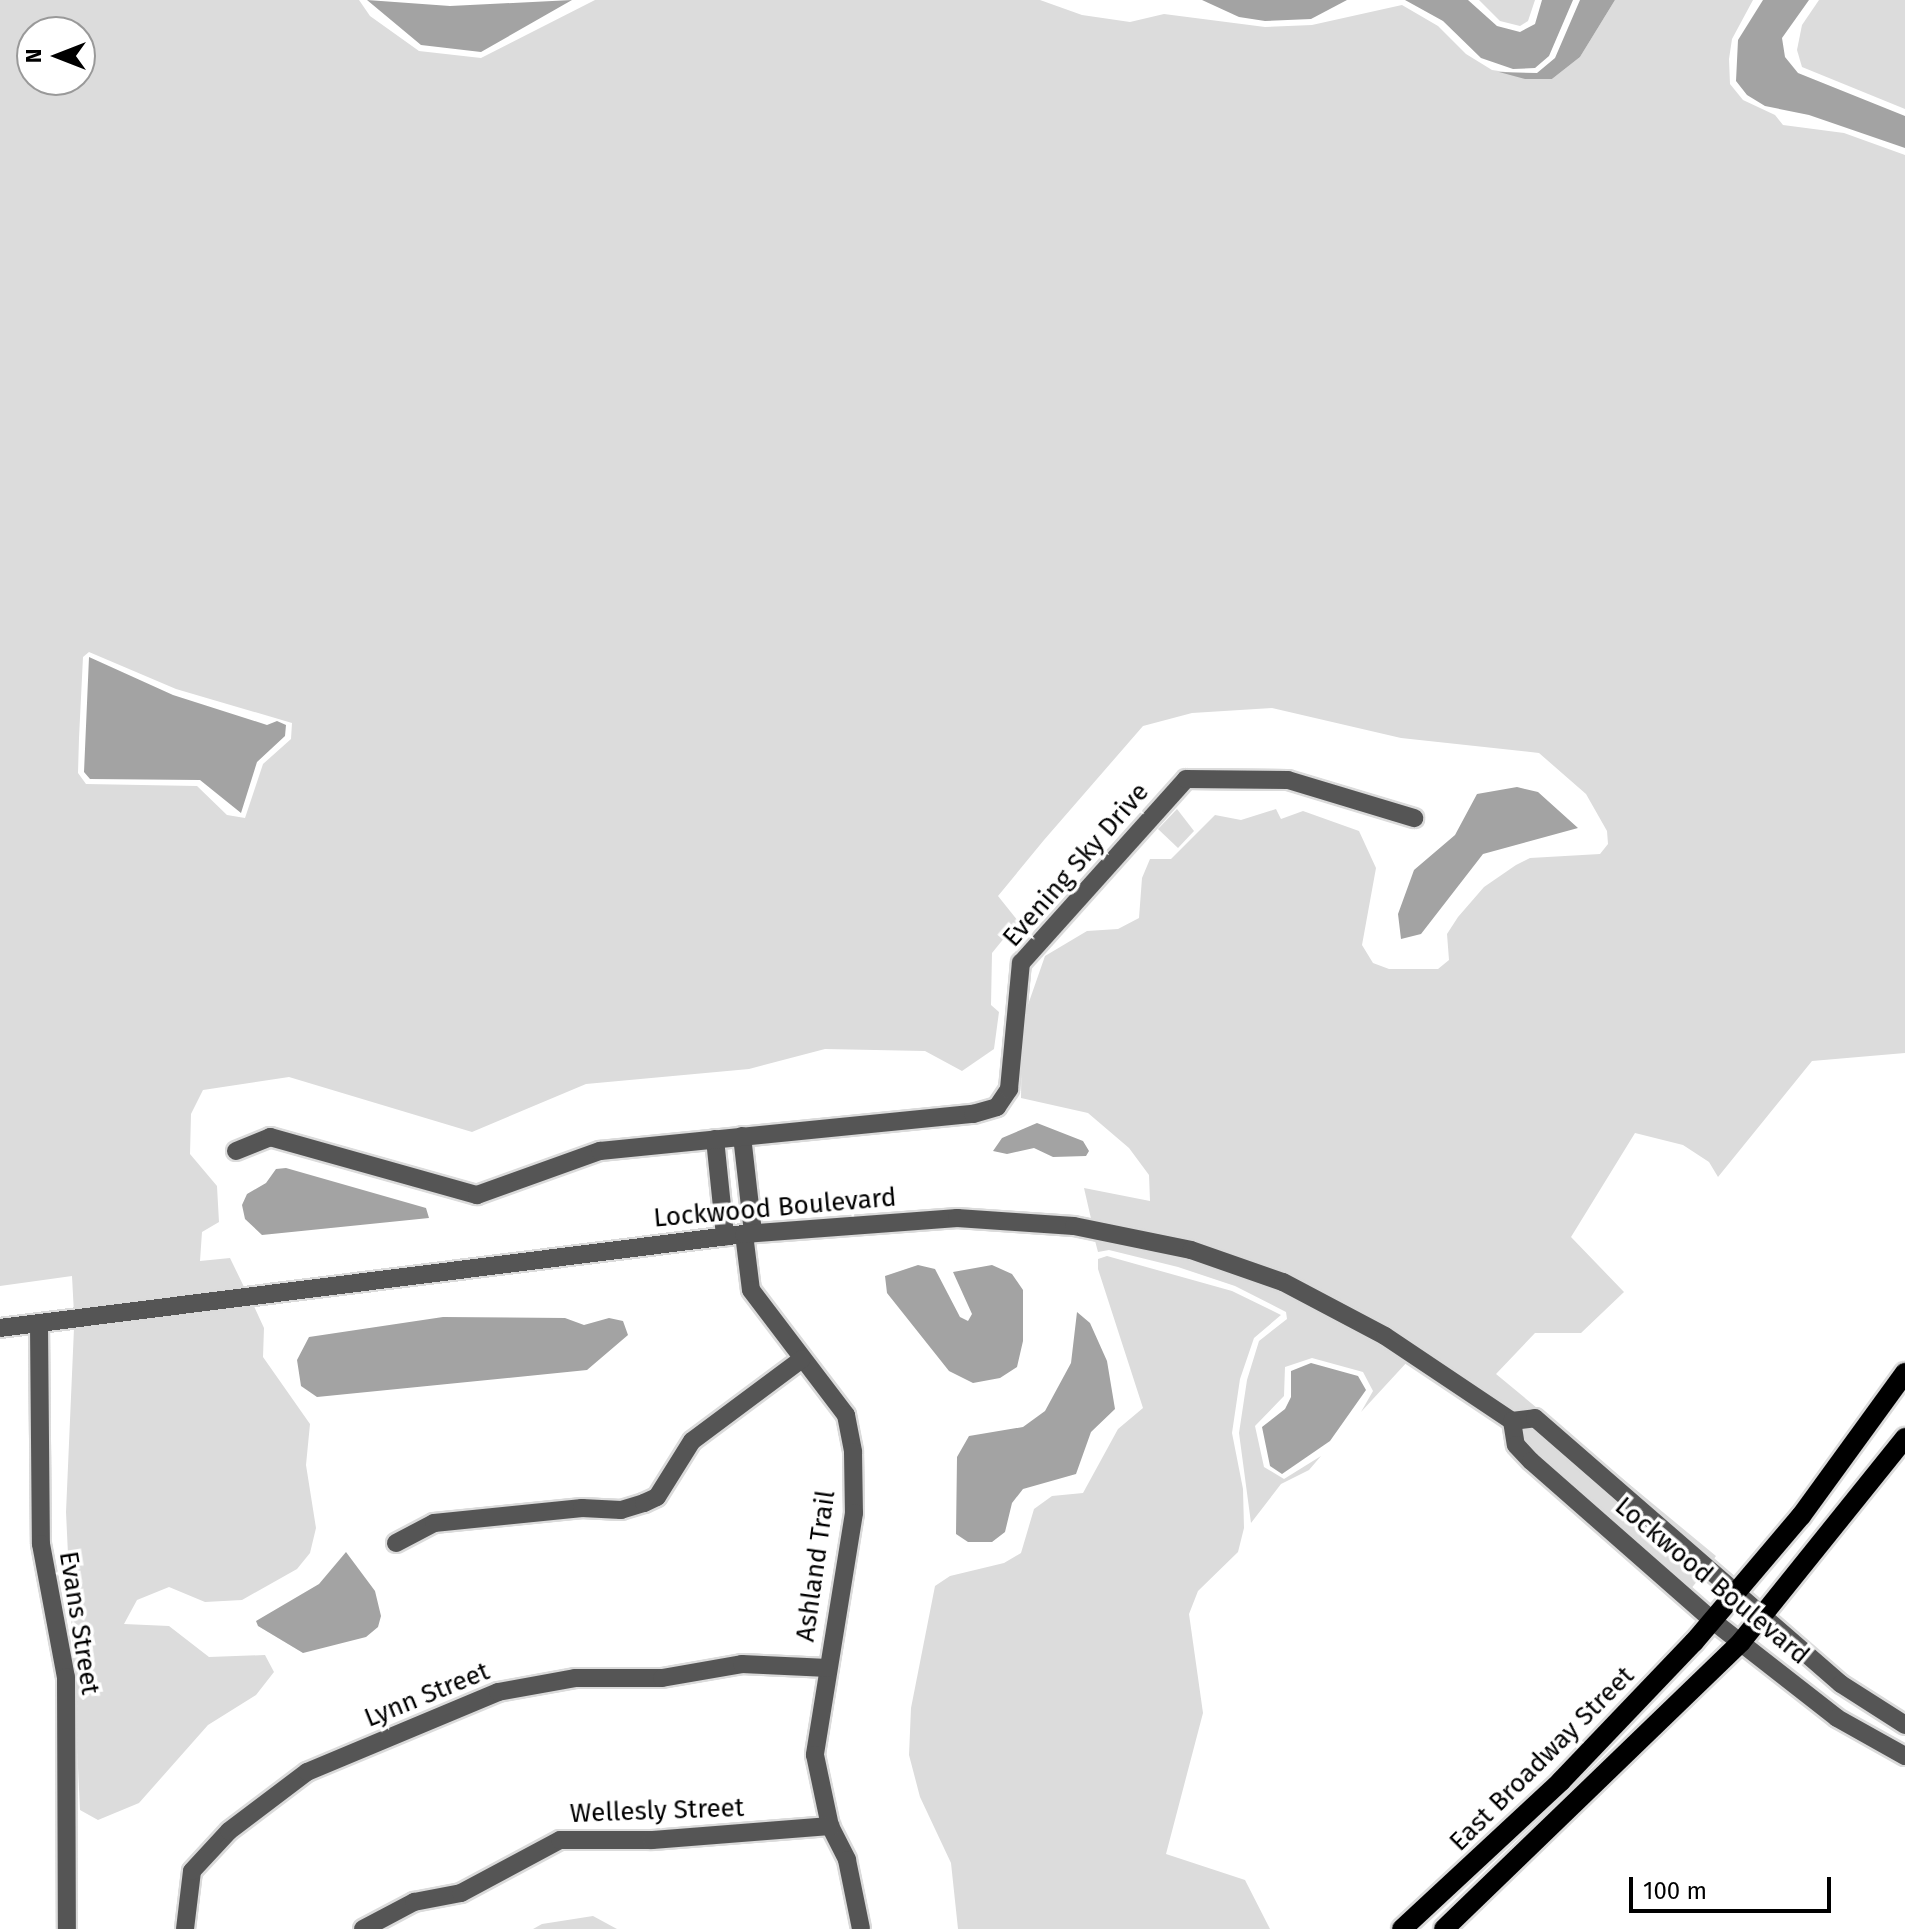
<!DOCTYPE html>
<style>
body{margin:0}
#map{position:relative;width:1905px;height:1929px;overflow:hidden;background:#fff;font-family:"Fira Sans",sans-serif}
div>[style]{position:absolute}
.green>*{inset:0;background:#dcdcdc}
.water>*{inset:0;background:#a3a3a3}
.roads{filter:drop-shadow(2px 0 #dbdbdb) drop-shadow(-2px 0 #dbdbdb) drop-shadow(0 2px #dbdbdb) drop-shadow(0 -2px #dbdbdb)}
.minor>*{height:18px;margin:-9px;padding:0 9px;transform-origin:9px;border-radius:9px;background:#555}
.major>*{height:20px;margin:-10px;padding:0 10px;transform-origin:10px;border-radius:10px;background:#000}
span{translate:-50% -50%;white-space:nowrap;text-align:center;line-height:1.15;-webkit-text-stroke:7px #fff;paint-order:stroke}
.street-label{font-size:26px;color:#000}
.north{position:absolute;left:16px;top:16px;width:80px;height:80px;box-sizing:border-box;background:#fff;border:2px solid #999;border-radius:50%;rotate:270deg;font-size:22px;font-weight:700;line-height:32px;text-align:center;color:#000}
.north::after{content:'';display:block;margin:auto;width:28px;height:36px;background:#000;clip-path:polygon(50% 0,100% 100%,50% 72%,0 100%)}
.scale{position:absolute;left:1629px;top:1877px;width:202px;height:36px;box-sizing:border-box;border:4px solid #000;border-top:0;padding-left:10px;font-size:24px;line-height:28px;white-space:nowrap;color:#000;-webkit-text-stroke:6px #fff;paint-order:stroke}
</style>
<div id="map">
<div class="green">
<div style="clip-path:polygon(evenodd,0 0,359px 0,370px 16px,419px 51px,481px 58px,595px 0,1040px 0,1082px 15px,1130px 22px,1164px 14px,1265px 27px,1312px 25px,1402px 5px,1438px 26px,1466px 54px,1492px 70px,1552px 79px,1580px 57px,1615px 0,1753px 0,1732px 39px,1729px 59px,1730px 84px,1743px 100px,1775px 115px,1783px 125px,1844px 133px,1905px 155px,1905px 1053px,1812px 1061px,1718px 1177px,1709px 1162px,1683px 1145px,1635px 1133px,1571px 1237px,1624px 1292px,1581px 1333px,1535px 1333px,1496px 1374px,1716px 1556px,1711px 1563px,1588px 1457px,1293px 1279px,1092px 1223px,1084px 1188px,1150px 1201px,1149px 1175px,1129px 1148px,1088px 1113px,1021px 1098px,1022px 1022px,1045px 956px,1087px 931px,1118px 929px,1139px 918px,1142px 878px,1150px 859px,1171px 859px,1215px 815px,1241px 820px,1276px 809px,1281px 819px,1303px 811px,1359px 831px,1376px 868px,1362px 945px,1373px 963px,1389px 969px,1438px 969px,1449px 960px,1447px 934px,1458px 917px,1484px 887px,1516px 865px,1530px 858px,1600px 854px,1608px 844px,1607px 831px,1586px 794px,1539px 753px,1401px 738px,1272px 708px,1192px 713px,1143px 726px,1044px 840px,998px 896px,1018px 921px,992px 953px,991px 1005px,999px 1012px,994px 1049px,962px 1071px,925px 1051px,825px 1049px,749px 1069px,586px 1084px,472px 1132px,289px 1077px,203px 1090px,191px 1114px,190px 1154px,217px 1186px,219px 1222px,202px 1232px,200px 1261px,230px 1258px,246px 1291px,74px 1314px,72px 1276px,0 1286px,0 0,32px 32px,80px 32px,80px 80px,32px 80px,32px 32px,0 0,89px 652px,176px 689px,292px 723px,291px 739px,263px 764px,245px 818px,227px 815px,197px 786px,86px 784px,78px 773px,79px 738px,83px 657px,89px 652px)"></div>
<div style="clip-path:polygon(1479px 0,1535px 0,1528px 21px,1520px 26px,1500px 21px)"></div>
<div style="clip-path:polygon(1819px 0,1905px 0,1905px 109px,1802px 67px,1797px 50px,1802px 25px)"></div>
<div style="clip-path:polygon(1177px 809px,1194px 831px,1178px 848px,1158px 829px)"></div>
<div style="clip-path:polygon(1094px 1237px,1188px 1256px,1279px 1288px,1408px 1361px,1361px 1412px,1373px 1391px,1363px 1372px,1312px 1358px,1285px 1367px,1284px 1396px,1255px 1426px,1264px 1467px,1284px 1479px,1321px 1456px,1309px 1470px,1281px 1484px,1251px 1523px,1239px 1433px,1247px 1380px,1259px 1341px,1287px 1319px,1286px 1312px,1235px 1286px,1178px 1267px,1109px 1250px,1098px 1252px)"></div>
<div style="clip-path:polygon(1107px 1256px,1232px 1291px,1281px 1315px,1254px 1338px,1240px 1379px,1232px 1433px,1243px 1489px,1244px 1528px,1238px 1552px,1198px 1591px,1189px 1614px,1203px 1713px,1166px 1854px,1245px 1880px,1270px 1929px,958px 1929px,951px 1863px,920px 1797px,909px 1755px,911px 1708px,935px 1586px,950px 1576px,1004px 1563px,1021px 1553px,1034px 1509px,1052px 1496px,1083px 1493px,1118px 1429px,1143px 1408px,1098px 1269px,1098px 1259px)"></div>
<div style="clip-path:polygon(253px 1304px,264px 1328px,263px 1357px,310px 1424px,306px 1465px,316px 1528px,310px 1553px,297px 1569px,242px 1600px,205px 1602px,169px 1587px,137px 1600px,124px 1624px,169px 1626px,209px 1657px,265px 1655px,274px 1672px,256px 1695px,208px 1725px,139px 1803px,98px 1820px,80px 1810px,66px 1512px,74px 1328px)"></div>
<div style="clip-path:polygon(1532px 1426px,1702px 1575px,1690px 1590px,1524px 1442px,1521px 1427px)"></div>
<div style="clip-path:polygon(593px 1916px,617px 1929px,533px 1929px,542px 1924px)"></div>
</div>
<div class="water">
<div style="clip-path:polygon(367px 0,450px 6px,572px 0,481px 52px,421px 45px)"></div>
<div style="clip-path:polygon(1202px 0,1347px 0,1311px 19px,1265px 21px,1239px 17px)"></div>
<div style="clip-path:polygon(1405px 0,1468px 0,1497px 26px,1520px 32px,1535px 24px,1542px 0,1573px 0,1549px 56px,1535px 68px,1513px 69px,1481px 58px,1443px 21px)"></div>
<div style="clip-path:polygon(1580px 0,1615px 0,1580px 57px,1552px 79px,1525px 79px,1499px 72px,1537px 73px,1555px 58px)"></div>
<div style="clip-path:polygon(1763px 0,1809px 0,1782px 38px,1785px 57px,1798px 73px,1905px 116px,1905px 148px,1809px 115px,1765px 106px,1747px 95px,1736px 81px,1738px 40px)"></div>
<div style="clip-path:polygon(89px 657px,173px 695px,267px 725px,277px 721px,286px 725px,285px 736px,257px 762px,241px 813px,200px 780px,90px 779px,84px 772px)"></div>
<div style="clip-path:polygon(1517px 787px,1538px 792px,1578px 828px,1483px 854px,1421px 934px,1401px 939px,1398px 914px,1414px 870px,1455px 835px,1477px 794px)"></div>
<div style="clip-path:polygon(1037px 1123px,1083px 1141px,1089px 1151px,1086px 1156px,1053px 1157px,1034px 1148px,1007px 1154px,993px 1151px,1002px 1138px)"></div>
<div style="clip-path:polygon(286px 1168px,426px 1208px,429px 1218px,262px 1235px,245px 1219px,242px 1205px,247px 1194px,266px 1183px,276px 1169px)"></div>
<div style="clip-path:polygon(918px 1265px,935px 1269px,960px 1317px,968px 1321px,972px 1314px,953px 1272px,992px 1265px,1012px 1274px,1023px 1290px,1023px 1341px,1017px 1367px,1000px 1378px,973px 1383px,949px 1371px,887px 1293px,885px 1276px)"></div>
<div style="clip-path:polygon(1077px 1312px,1090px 1323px,1107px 1361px,1115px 1409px,1091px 1432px,1076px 1474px,1023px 1489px,1012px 1503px,1005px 1532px,992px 1542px,968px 1542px,956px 1534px,957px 1457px,969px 1436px,1023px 1427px,1045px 1411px,1071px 1363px)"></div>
<div style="clip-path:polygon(443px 1317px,565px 1318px,584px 1325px,609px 1318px,623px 1321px,628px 1335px,587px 1370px,317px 1397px,301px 1386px,297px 1360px,309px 1337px)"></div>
<div style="clip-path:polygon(1311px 1363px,1358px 1376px,1366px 1390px,1330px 1441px,1282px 1474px,1270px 1466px,1262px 1427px,1285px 1409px,1291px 1397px,1291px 1371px)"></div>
<div style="clip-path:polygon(346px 1552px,375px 1591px,381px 1616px,378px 1627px,366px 1637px,303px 1653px,258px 1626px,256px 1621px,319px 1584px)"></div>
</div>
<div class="roads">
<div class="minor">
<div style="left:742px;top:1136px;width:98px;rotate:83.5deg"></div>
<div style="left:715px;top:1139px;width:98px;rotate:84.1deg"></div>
<div style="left:236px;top:1151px;width:37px;rotate:-22deg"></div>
<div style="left:270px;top:1137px;width:215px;rotate:15.7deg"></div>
<div style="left:477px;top:1195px;width:131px;rotate:-19.7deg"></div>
<div style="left:600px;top:1151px;width:375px;rotate:-5.7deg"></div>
<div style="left:973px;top:1114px;width:25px;rotate:-16deg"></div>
<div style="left:997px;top:1107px;width:22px;rotate:-56deg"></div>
<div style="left:1009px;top:1089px;width:127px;rotate:-84.6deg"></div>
<div style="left:1021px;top:963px;width:247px;rotate:-48.1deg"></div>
<div style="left:1186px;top:779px;width:102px;rotate:0.6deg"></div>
<div style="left:1288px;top:780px;width:132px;rotate:16.8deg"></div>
<div style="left:744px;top:1234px;width:56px;rotate:82.9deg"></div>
<div style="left:751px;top:1290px;width:157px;rotate:52.8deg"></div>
<div style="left:846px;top:1415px;width:38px;rotate:79deg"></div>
<div style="left:853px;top:1452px;width:61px;rotate:89.1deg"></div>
<div style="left:854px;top:1513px;width:245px;rotate:99.2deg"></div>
<div style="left:815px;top:1755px;width:73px;rotate:78.1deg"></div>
<div style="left:830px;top:1826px;width:38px;rotate:63deg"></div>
<div style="left:847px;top:1860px;width:70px;rotate:78.5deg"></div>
<div style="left:39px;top:1325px;width:219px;rotate:89.5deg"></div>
<div style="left:41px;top:1544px;width:135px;rotate:79.4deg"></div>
<div style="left:66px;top:1677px;width:252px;rotate:89.8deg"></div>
<div style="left:0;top:1328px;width:750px;rotate:-7.2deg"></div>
<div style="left:744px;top:1234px;width:214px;rotate:-4.3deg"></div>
<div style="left:957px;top:1218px;width:117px;rotate:3.9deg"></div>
<div style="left:1074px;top:1226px;width:119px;rotate:11.6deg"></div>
<div style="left:1191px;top:1250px;width:97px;rotate:19.2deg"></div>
<div style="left:1283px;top:1282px;width:115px;rotate:27.9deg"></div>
<div style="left:1385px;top:1336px;width:153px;rotate:33.8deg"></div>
<div style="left:1512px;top:1421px;width:23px;rotate:-7deg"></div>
<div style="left:1535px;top:1418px;width:405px;rotate:41deg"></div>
<div style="left:1841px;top:1684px;width:76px;rotate:32.6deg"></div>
<div style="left:1512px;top:1421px;width:24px;rotate:81deg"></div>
<div style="left:1516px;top:1445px;width:22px;rotate:47deg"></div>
<div style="left:1531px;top:1461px;width:242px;rotate:41.3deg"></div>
<div style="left:1713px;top:1621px;width:157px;rotate:38deg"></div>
<div style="left:1837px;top:1718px;width:78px;rotate:29.2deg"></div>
<div style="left:396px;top:1543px;width:43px;rotate:-27.8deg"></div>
<div style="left:434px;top:1523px;width:149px;rotate:-5.8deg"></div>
<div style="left:582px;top:1508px;width:39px;rotate:3deg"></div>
<div style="left:621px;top:1510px;width:24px;rotate:-17deg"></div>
<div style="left:644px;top:1503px;width:14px;rotate:-25deg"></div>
<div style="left:657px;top:1497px;width:66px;rotate:-58deg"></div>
<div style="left:692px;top:1441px;width:137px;rotate:-36.7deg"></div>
<div style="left:185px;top:1929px;width:58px;rotate:-83.1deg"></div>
<div style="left:192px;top:1871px;width:54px;rotate:-47.2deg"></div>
<div style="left:229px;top:1831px;width:98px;rotate:-37.1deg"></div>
<div style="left:307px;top:1772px;width:207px;rotate:-22.7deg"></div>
<div style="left:498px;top:1692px;width:78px;rotate:-10.3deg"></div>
<div style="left:575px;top:1678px;width:87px"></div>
<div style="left:662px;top:1678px;width:81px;rotate:-9.9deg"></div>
<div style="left:742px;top:1664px;width:86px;rotate:2.7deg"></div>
<div style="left:363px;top:1929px;width:58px;rotate:-27.9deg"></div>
<div style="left:414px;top:1902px;width:48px;rotate:-10.8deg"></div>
<div style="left:461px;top:1893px;width:112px;rotate:-28.2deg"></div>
<div style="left:560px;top:1840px;width:92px"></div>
<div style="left:652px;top:1840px;width:179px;rotate:-4.5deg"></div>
</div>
<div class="major">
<div style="left:1402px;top:1929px;width:217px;rotate:-42.9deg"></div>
<div style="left:1561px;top:1781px;width:192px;rotate:-46.3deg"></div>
<div style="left:1694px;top:1642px;width:165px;rotate:-49.7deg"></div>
<div style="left:1801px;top:1516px;width:177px;rotate:-54deg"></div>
<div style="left:1444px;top:1929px;width:413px;rotate:-44deg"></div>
<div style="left:1741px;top:1642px;width:262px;rotate:-51.2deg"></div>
</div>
</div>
<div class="street-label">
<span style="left:1076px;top:865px;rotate:-49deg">Evening Sky Drive</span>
<span style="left:775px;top:1208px;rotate:-5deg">Lockwood Boulevard</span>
<span style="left:816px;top:1566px;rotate:-82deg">Ashland Trail</span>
<span style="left:1712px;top:1581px;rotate:40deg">Lockwood Boulevard</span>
<span style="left:79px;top:1623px;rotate:81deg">Evans Street</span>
<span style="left:427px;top:1695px;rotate:-22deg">Lynn Street</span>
<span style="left:1542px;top:1759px;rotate:-45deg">East Broadway Street</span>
<span style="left:657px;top:1811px;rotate:-2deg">Wellesly Street</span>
</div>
<div class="north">N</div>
<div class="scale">100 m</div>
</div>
